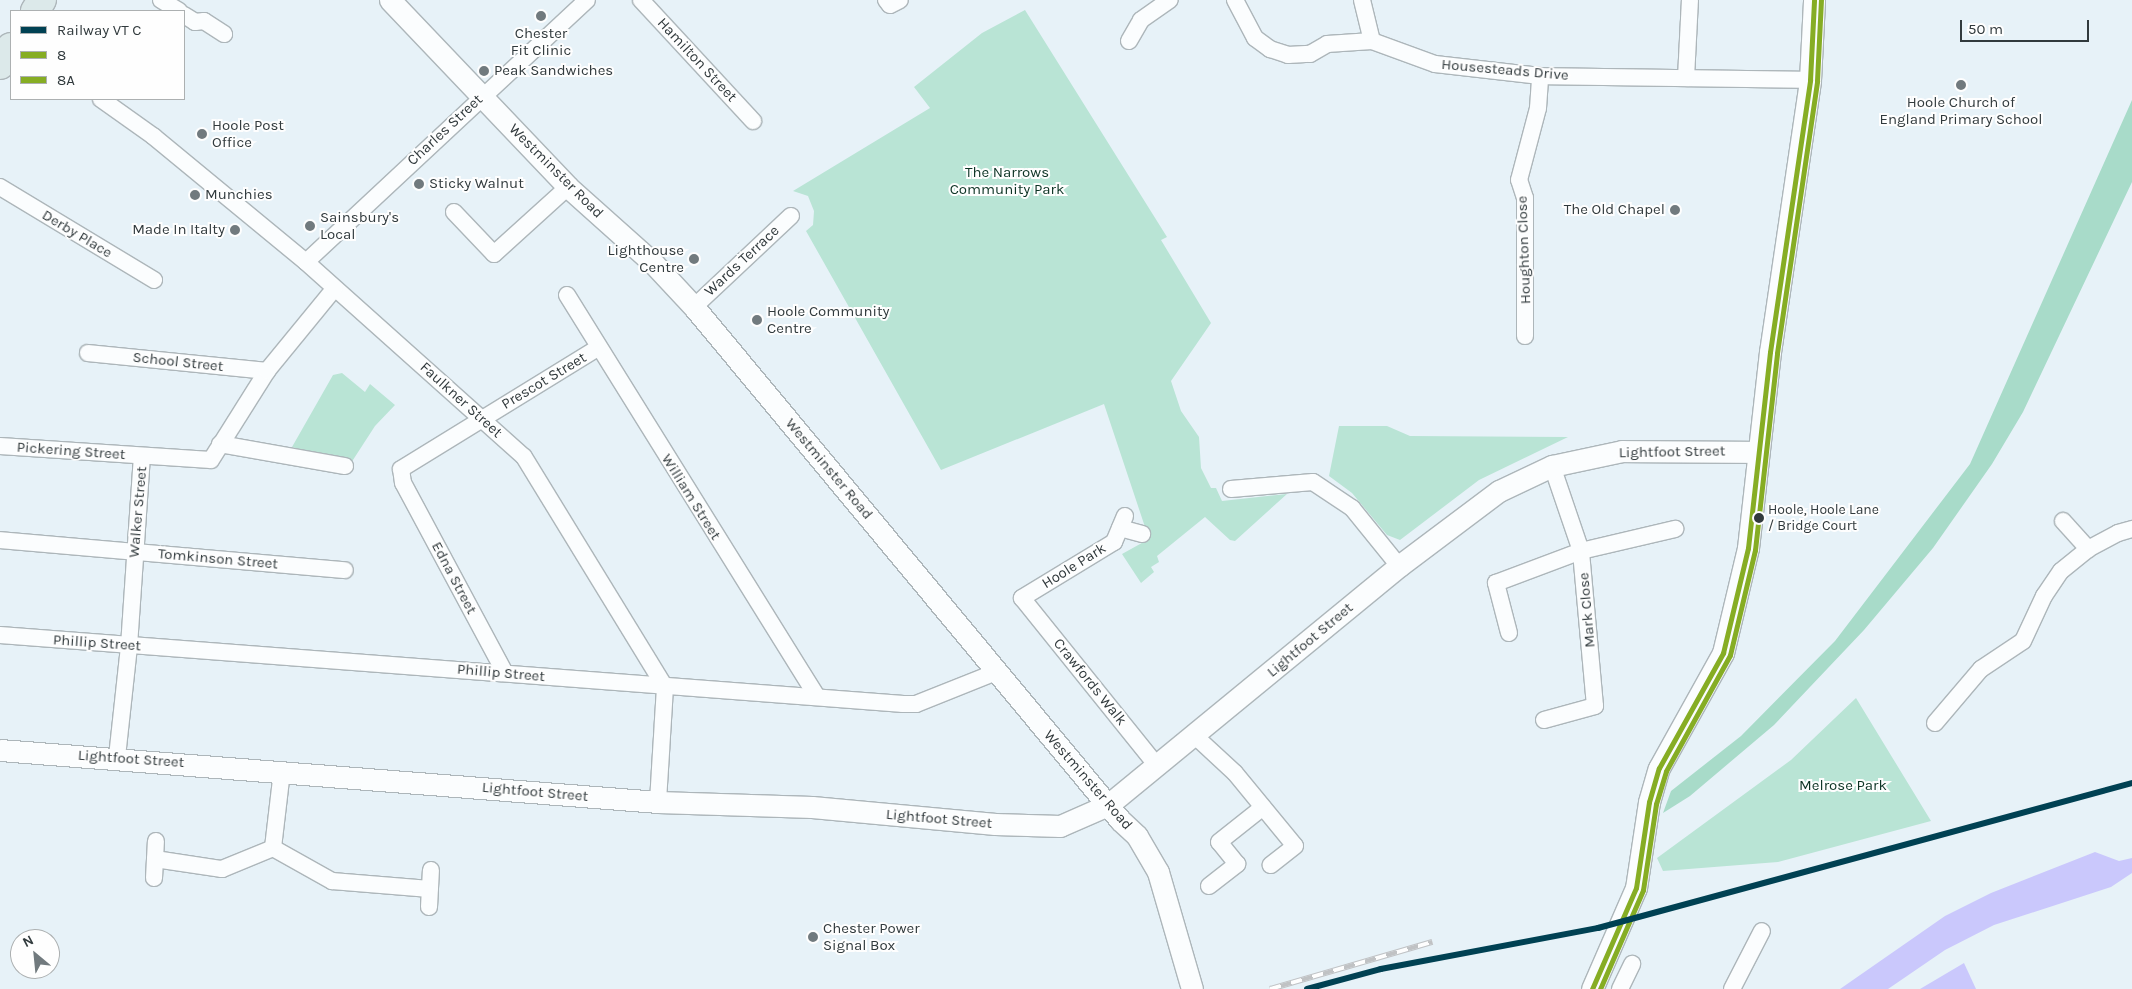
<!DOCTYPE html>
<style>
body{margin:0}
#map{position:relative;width:2132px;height:989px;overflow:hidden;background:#e7f2f8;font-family:Karla,sans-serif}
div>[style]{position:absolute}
.green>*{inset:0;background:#b9e4d5}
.forest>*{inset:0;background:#a8dbc9}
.water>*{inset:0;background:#cac8fc}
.roads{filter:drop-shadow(1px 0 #adb6ba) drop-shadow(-1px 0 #adb6ba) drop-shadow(0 1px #adb6ba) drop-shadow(0 -1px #adb6ba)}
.minor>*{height:16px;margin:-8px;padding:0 8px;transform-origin:8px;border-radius:8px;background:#fbfdfe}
.tertiary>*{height:21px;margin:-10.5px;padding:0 10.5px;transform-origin:10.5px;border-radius:10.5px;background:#fbfdfe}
.trunk>*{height:28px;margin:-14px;padding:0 14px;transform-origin:14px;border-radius:14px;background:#dce9ea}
.rail>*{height:5.5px;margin-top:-2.75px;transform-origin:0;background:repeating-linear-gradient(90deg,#fefefe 0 11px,#c0c2c4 0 22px);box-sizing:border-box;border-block:1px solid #c0c2c4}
.bus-1>*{height:5px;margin:-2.5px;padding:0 2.5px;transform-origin:2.5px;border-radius:2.5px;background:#86ad24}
.bus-2>*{height:5px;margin:-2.5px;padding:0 2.5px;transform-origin:2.5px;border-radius:2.5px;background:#86ad24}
.rail-1>*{height:6px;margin:-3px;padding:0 3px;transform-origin:3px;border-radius:3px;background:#004153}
.dots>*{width:14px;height:14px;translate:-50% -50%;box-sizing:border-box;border:2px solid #fefefe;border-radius:50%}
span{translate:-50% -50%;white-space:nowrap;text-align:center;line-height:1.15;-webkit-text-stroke:4px #fefefe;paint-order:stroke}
.bus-label{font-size:14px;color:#313a3d}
.left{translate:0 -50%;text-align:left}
.poi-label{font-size:15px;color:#313a3d}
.right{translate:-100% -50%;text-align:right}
.street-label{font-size:15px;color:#313a3d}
.park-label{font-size:15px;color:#0c3324}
.legend{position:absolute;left:10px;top:10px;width:175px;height:90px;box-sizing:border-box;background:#fefefe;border:1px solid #acb0b1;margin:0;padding:6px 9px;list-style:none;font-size:15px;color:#313a3d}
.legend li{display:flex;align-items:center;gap:10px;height:25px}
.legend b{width:25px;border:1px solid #acb0b1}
.north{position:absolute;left:10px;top:929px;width:50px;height:50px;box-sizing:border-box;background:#fefefe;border:1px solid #acb0b1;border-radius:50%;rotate:332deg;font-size:14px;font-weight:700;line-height:20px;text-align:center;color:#313a3d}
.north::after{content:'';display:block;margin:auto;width:18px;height:22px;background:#717a7e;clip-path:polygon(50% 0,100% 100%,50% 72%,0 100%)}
.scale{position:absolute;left:1960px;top:20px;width:129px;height:22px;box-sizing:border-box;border:2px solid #313a3d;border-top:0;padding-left:6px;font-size:15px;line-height:18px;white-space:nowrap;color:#313a3d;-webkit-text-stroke:4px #fefefe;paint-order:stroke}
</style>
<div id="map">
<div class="green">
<div style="clip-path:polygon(1025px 10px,1167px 237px,1161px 240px,1211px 323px,1171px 381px,1181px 411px,1199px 437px,1201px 468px,1211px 488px,1216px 488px,1222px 501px,1287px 494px,1235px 541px,1230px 540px,1205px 517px,1157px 556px,1159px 562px,1151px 567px,1154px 572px,1141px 583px,1122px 554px,1149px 539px,1104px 404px,941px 470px,806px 231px,813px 225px,814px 211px,808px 196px,793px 191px,930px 108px,914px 87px,982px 33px)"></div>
<div style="clip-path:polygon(342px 373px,365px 392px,370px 384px,395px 405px,375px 426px,351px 463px,305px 455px,302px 450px,292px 447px,333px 375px)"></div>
<div style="clip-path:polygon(1339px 426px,1387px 426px,1410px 436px,1568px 437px,1479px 480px,1400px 540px,1387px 535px,1352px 493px,1329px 476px)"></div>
<div style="clip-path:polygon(1856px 698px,1931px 821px,1778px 862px,1663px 871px,1657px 858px,1791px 760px)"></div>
</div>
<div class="forest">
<div style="clip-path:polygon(2132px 100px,2132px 182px,2023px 412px,1992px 464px,1933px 548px,1864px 630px,1774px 725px,1690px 796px,1663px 813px,1671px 791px,1741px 736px,1835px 641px,1970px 464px)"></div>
</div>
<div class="water">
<div style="clip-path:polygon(2095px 852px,2119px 861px,2132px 858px,2132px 873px,2111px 887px,1994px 925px,1945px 950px,1888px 989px,1840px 989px,1945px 916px,1991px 893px)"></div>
<div style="clip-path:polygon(1964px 963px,1976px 989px,1920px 989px)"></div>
</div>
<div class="roads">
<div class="minor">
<div style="left:161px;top:0;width:21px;rotate:31deg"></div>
<div style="left:641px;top:0;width:165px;rotate:47.2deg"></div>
<div style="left:886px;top:0;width:6px;rotate:51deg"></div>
<div style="left:890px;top:5px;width:11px;rotate:-27deg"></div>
<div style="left:1235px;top:0;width:43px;rotate:62.2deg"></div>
<div style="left:1255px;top:38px;width:19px;rotate:36deg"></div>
<div style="left:1270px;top:49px;width:19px;rotate:18deg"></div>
<div style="left:1288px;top:55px;width:22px;rotate:-3deg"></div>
<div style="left:1310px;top:54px;width:20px;rotate:-30deg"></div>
<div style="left:1327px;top:44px;width:45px;rotate:-3.8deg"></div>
<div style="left:1372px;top:41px;width:67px;rotate:20.1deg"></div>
<div style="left:1435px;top:64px;width:106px;rotate:6.5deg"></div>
<div style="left:1540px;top:76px;width:270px;rotate:0.8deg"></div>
<div style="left:1362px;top:0;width:42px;rotate:76.3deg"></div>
<div style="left:184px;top:15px;width:13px;rotate:32deg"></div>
<div style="left:195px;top:22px;width:9px;rotate:-6deg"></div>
<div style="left:204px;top:21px;width:24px;rotate:33deg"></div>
<div style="left:1129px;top:41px;width:24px;rotate:-60deg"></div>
<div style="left:1141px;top:20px;width:35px;rotate:-35deg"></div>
<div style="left:1686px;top:78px;width:78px;rotate:-87.1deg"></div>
<div style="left:101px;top:99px;width:64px;rotate:35.4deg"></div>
<div style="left:153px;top:136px;width:198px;rotate:39.5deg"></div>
<div style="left:306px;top:262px;width:292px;rotate:41.8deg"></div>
<div style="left:524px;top:457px;width:270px;rotate:58.5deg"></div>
<div style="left:665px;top:687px;width:115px;rotate:93.5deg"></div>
<div style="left:0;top:187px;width:180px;rotate:31.1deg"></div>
<div style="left:454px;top:212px;width:58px;rotate:46.4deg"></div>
<div style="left:494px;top:254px;width:100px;rotate:-42.2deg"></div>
<div style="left:306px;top:262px;width:384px;rotate:-43deg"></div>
<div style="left:567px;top:295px;width:473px;rotate:58.1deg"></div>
<div style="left:694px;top:307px;width:133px;rotate:-43.2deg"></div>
<div style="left:1525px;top:336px;width:138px;rotate:-90deg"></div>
<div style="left:1525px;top:198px;width:19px;rotate:-108deg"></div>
<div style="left:1519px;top:180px;width:74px;rotate:-75.2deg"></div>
<div style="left:1538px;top:108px;width:32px;rotate:-86deg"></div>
<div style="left:88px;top:353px;width:180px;rotate:5.7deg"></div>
<div style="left:220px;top:444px;width:127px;rotate:10deg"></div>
<div style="left:0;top:446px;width:211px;rotate:3.8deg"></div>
<div style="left:211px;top:460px;width:105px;rotate:-57.8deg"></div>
<div style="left:267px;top:371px;width:106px;rotate:-50.7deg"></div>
<div style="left:1231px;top:489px;width:82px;rotate:-4.9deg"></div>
<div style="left:1313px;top:482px;width:47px;rotate:33.7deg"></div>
<div style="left:1352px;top:508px;width:75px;rotate:51deg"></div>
<div style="left:1125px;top:516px;width:28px;rotate:113deg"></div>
<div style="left:1114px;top:542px;width:108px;rotate:148.7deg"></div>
<div style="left:1022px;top:598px;width:216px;rotate:51.2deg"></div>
<div style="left:2063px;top:521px;width:38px;rotate:48deg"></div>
<div style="left:1120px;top:528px;width:23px;rotate:15deg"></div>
<div style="left:0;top:540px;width:346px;rotate:5deg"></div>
<div style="left:1509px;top:633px;width:52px;rotate:-104.6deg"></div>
<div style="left:1496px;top:583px;width:91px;rotate:-20.6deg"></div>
<div style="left:1581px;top:551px;width:97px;rotate:-13.2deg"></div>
<div style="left:0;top:635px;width:906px;rotate:4.37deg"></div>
<div style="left:903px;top:704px;width:13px"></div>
<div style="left:916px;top:704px;width:86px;rotate:-21.8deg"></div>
<div style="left:505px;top:673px;width:216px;rotate:-118.2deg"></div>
<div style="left:403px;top:483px;width:14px;rotate:-98deg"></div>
<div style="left:401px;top:469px;width:231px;rotate:-31.6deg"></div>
<div style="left:1544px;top:720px;width:53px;rotate:-15.4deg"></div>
<div style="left:1595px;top:706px;width:156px;rotate:-95.2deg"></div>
<div style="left:1581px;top:551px;width:90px;rotate:-108.8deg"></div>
<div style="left:1935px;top:723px;width:71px;rotate:-49.6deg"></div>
<div style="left:1981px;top:669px;width:50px;rotate:-33.7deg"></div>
<div style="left:2023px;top:641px;width:50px;rotate:-65deg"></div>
<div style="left:2044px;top:596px;width:30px;rotate:-56deg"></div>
<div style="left:2061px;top:571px;width:35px;rotate:-39deg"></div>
<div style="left:2088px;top:549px;width:34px;rotate:-28deg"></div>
<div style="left:2118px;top:533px;width:15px;rotate:-16deg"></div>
<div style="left:1195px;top:736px;width:54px;rotate:42.8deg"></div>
<div style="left:1235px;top:773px;width:94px;rotate:50.6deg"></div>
<div style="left:1295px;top:846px;width:31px;rotate:142deg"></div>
<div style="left:117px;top:757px;width:112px;rotate:-83.8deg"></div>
<div style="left:129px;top:646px;width:189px;rotate:-86.1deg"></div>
<div style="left:282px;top:771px;width:78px;rotate:96.7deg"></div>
<div style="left:273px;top:848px;width:68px;rotate:29.2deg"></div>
<div style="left:332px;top:881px;width:98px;rotate:4.7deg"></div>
<div style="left:155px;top:859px;width:68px;rotate:8.5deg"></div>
<div style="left:222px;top:869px;width:55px;rotate:-22.4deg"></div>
<div style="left:154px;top:878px;width:37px;rotate:-87deg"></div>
<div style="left:1209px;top:886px;width:36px;rotate:-38deg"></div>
<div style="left:1237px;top:864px;width:28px;rotate:-129deg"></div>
<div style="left:1219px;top:842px;width:56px;rotate:-38.5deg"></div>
<div style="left:429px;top:907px;width:37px;rotate:-87deg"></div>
<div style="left:1620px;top:989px;width:28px;rotate:-64deg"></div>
<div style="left:1732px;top:989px;width:65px;rotate:-62.7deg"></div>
</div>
<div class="tertiary">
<div style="left:390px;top:0;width:258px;rotate:46.4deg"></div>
<div style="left:568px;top:187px;width:115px;rotate:41.8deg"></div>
<div style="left:654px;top:264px;width:59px;rotate:47.1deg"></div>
<div style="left:694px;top:307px;width:667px;rotate:50.29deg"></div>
<div style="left:1120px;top:820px;width:23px;rotate:43deg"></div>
<div style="left:1137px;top:836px;width:42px;rotate:59.7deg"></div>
<div style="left:1158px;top:872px;width:122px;rotate:73.8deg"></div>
<div style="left:0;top:750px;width:660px;rotate:4.52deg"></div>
<div style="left:658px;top:802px;width:154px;rotate:1.9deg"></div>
<div style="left:812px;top:807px;width:184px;rotate:5.3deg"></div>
<div style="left:995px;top:824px;width:65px;rotate:1.8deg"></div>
<div style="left:1060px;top:826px;width:52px;rotate:-23.6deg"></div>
<div style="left:1108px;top:805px;width:377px;rotate:-39.4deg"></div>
<div style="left:1399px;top:566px;width:125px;rotate:-36.9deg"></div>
<div style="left:1499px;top:491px;width:59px;rotate:-25.3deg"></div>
<div style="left:1552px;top:466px;width:72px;rotate:-12.1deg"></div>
<div style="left:1622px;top:451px;width:136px;rotate:0.4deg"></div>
<div style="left:1592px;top:989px;width:110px;rotate:-66.5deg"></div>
<div style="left:1636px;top:888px;width:87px;rotate:-81.4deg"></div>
<div style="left:1649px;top:802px;width:35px;rotate:-74deg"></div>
<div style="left:1659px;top:768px;width:132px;rotate:-60.9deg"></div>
<div style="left:1723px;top:653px;width:108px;rotate:-76.6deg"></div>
<div style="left:1748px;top:548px;width:197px;rotate:-83.6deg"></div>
<div style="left:1770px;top:352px;width:275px;rotate:-81.6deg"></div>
<div style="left:1810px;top:80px;width:80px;rotate:-87.1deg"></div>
</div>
<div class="trunk">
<div style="left:35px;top:11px;width:13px;rotate:-58deg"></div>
<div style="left:0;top:65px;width:21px;rotate:-59deg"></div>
</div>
</div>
<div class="rail">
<div style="left:1270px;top:989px;width:169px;rotate:-16.2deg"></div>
</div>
<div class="bus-1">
<div style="left:1592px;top:989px;width:110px;rotate:-66.5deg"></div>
<div style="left:1636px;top:888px;width:87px;rotate:-81.4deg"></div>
<div style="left:1649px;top:802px;width:35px;rotate:-74deg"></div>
<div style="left:1659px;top:768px;width:132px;rotate:-60.9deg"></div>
<div style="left:1723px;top:653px;width:108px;rotate:-76.6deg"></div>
<div style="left:1748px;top:548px;width:197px;rotate:-83.6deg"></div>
<div style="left:1770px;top:352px;width:275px;rotate:-81.6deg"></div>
<div style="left:1810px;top:80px;width:80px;rotate:-87.1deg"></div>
</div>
<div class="bus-2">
<div style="left:1600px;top:989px;width:108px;rotate:-66.5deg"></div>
<div style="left:1643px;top:890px;width:87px;rotate:-81.4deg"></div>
<div style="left:1656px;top:804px;width:34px;rotate:-73deg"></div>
<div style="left:1666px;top:771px;width:132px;rotate:-61.1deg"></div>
<div style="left:1730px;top:655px;width:108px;rotate:-76.6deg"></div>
<div style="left:1755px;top:550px;width:198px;rotate:-83.6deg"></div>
<div style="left:1777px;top:353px;width:275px;rotate:-81.6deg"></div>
<div style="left:1817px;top:81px;width:81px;rotate:-87.2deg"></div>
</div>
<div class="rail-1">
<div style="left:1307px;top:989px;width:77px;rotate:-15.1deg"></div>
<div style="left:1381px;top:969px;width:221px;rotate:-10.7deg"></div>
<div style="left:1598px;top:928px;width:553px;rotate:-15.19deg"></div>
</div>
<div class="dots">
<div style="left:541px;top:16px;background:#717a7e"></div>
<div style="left:484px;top:71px;background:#717a7e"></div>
<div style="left:1961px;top:85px;background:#717a7e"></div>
<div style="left:202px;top:134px;background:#717a7e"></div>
<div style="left:419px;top:184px;background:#717a7e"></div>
<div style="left:195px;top:195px;background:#717a7e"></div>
<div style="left:1675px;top:210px;background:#717a7e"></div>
<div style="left:310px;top:226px;background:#717a7e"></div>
<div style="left:235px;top:230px;background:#717a7e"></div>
<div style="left:694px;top:259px;background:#717a7e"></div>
<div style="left:757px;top:320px;background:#717a7e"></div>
<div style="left:1759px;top:518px;background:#313a3d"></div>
<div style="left:813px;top:937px;background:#717a7e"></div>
</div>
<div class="bus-label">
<span class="left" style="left:1768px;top:518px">Hoole, Hoole Lane<br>/ Bridge Court</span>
</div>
<div class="poi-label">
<span style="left:541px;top:42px">Chester<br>Fit Clinic</span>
<span class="left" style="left:494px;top:71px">Peak Sandwiches</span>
<span style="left:1961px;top:111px">Hoole Church of<br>England Primary School</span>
<span class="left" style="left:212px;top:134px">Hoole Post<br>Office</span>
<span class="left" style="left:429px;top:184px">Sticky Walnut</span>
<span class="left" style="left:205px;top:195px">Munchies</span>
<span class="right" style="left:1665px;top:210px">The Old Chapel</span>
<span class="left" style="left:320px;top:226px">Sainsbury's<br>Local</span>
<span class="right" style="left:225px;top:230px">Made In Italty</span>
<span class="right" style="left:684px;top:259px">Lighthouse<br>Centre</span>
<span class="left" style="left:767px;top:320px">Hoole Community<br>Centre</span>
<span class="left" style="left:823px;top:937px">Chester Power<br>Signal Box</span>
</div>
<div class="street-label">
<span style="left:697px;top:60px;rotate:47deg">Hamilton Street</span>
<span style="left:1505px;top:70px;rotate:5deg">Housesteads Drive</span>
<span style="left:445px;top:130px;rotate:-43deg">Charles Street</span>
<span style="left:556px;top:171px;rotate:45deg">Westminster Road</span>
<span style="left:77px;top:234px;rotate:31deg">Derby Place</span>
<span style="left:1524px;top:250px;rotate:-92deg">Houghton Close</span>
<span style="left:742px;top:261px;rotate:-43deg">Wards Terrace</span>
<span style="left:178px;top:362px;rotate:6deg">School Street</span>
<span style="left:544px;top:381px;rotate:-31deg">Prescot Street</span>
<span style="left:461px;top:400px;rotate:42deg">Faulkner Street</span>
<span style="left:71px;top:451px;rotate:4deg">Pickering Street</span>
<span style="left:1672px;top:452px;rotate:-1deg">Lightfoot Street</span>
<span style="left:829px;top:469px;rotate:50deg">Westminster Road</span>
<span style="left:691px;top:497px;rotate:58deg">William Street</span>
<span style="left:138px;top:512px;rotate:-85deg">Walker Street</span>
<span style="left:218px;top:559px;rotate:5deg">Tomkinson Street</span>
<span style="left:1074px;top:566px;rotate:-32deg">Hoole Park</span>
<span style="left:454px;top:578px;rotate:62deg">Edna Street</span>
<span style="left:1587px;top:610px;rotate:-95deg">Mark Close</span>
<span style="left:1310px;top:640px;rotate:-40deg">Lightfoot Street</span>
<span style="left:97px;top:643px;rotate:4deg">Phillip Street</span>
<span style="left:501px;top:673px;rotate:5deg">Phillip Street</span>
<span style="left:1090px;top:682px;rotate:51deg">Crawfords Walk</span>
<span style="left:131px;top:759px;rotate:4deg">Lightfoot Street</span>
<span style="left:1088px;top:780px;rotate:49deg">Westminster Road</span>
<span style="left:535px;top:792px;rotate:5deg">Lightfoot Street</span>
<span style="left:939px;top:819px;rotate:5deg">Lightfoot Street</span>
</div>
<div class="park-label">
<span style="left:1007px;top:181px">The Narrows<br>Community Park</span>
<span style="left:1843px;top:786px">Melrose Park</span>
</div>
<ul class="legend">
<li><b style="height:6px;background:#004153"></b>Railway VT C</li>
<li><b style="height:6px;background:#86ad24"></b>8</li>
<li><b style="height:6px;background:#86ad24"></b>8A</li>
</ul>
<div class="north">N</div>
<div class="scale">50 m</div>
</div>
